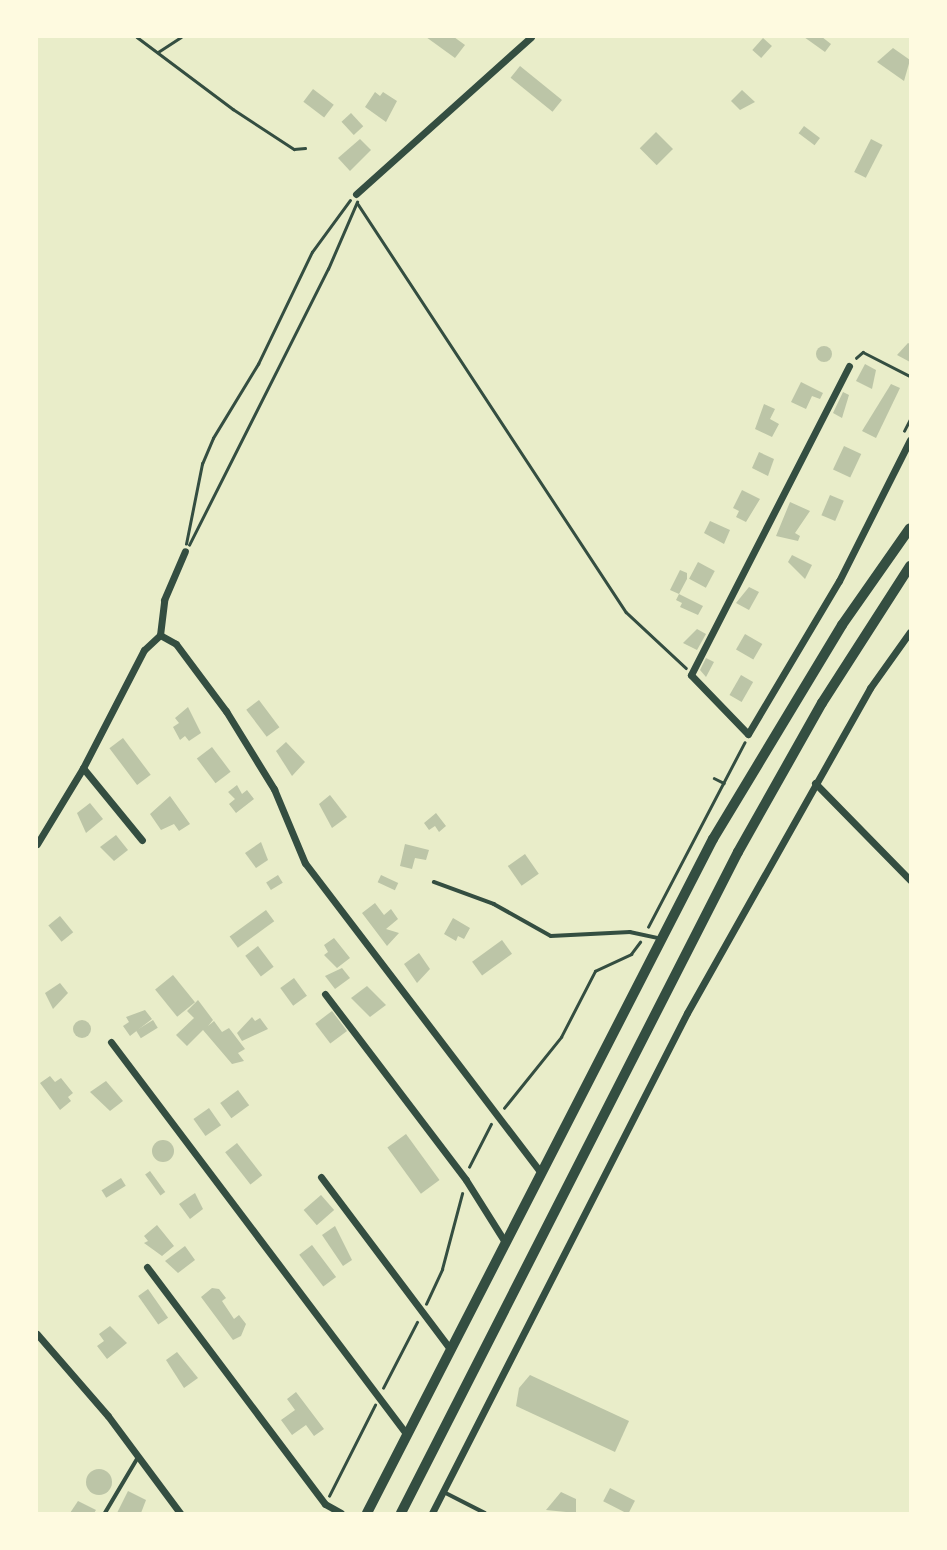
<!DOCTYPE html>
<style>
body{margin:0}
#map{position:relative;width:947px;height:1550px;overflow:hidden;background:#e9edc9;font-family:Quicksand,sans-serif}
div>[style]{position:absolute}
.building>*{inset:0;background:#bcc5a7;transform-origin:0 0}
.round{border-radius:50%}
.path>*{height:2.5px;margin:-1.25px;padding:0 1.25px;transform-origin:1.25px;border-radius:1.25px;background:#344e41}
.service>*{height:3.5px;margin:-1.75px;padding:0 1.75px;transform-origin:1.75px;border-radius:1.75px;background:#344e41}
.minor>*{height:7px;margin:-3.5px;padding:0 3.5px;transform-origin:3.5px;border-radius:3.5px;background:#344e41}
.secondary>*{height:10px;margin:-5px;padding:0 5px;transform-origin:5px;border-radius:5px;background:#344e41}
span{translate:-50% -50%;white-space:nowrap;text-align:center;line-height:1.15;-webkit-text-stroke:6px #fefae0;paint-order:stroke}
.frame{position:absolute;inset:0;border:38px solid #fefae0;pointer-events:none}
</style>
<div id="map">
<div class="building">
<div style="clip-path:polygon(426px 37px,454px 37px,465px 45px,455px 58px)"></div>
<div style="clip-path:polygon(804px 37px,822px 37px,831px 44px,825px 52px)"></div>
<div style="left:763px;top:38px;width:12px;height:16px;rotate:42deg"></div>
<div style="clip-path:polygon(893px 48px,910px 60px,904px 81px,877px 62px)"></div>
<div style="left:520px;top:66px;width:54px;height:15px;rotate:39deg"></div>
<div style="left:313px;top:89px;width:26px;height:16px;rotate:37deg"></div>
<div style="clip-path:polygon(742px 90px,755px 102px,740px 110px,731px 101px)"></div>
<div style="clip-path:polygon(375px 92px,380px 96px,383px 92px,397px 101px,386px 122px,365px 107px)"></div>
<div style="left:351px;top:113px;width:18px;height:13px;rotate:47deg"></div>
<div style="left:804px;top:126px;width:20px;height:9px;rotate:37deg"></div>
<div style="left:656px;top:132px;width:24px;height:23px;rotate:45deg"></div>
<div style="clip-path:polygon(360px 139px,371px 150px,350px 171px,338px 158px)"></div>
<div style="left:871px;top:139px;width:13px;height:37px;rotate:27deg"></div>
<div style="clip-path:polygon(908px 343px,910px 344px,910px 362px,897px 355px)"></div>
<div class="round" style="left:816px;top:346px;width:16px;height:16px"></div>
<div style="clip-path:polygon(865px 364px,876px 370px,872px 389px,856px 381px)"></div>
<div style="clip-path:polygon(801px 382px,823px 393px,820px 399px,812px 396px,806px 409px,791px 402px)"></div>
<div style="clip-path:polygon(891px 384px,900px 388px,876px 438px,862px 431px)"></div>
<div style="clip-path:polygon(843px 392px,849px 395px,842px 418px,833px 413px)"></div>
<div style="clip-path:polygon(764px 404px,775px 409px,770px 419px,779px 424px,772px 437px,755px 429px)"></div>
<div style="left:844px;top:446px;width:19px;height:26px;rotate:25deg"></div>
<div style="clip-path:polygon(759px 452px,774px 459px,768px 476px,752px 468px)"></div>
<div style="clip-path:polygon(742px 490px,760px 499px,746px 522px,736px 517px,739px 511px,733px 508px)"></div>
<div style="left:830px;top:495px;width:15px;height:22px;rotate:23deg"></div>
<div style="clip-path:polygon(790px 502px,810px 511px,795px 533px,800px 536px,798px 541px,776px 536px)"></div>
<div style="clip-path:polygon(710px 521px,730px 530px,724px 544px,704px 533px)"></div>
<div style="clip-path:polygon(792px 555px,812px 565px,805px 579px,788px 562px)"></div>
<div style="left:698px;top:562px;width:19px;height:19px;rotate:28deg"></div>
<div style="clip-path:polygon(680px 570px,687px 573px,687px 579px,679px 594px,670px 590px)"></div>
<div style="clip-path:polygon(749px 587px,759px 592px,749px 610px,736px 603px)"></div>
<div style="clip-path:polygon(679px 594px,703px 606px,698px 615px,680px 607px,682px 603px,676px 600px)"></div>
<div style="clip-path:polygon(697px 629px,706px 634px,697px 650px,683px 643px)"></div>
<div style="left:745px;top:634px;width:20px;height:18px;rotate:30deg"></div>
<div style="clip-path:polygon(706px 658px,714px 662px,706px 677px,700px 670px)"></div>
<div style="left:741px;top:675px;width:14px;height:23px;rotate:30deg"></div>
<div style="left:259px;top:700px;width:34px;height:16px;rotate:53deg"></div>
<div style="clip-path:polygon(188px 707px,201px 733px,189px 741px,185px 736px,180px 740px,173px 727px,179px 723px,175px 718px)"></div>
<div style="left:123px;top:738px;width:46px;height:17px;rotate:53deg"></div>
<div style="clip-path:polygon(286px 742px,305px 762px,292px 776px,276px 751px)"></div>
<div style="left:212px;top:747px;width:31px;height:19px;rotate:53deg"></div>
<div style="clip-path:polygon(237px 785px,242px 794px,247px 790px,254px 799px,236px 813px,229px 804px,235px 799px,228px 792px)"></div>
<div style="clip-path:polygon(330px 795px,347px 817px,332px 828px,319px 804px)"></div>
<div style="clip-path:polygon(170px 796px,190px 824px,179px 831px,174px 824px,161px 830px,150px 814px)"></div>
<div style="clip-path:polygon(90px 803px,103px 819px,86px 833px,77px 813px)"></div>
<div style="clip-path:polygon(436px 813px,446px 826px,439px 832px,435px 826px,429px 830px,424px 823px)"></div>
<div style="clip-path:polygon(116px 835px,128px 850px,114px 861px,100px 847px)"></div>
<div style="clip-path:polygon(261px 842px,268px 860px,256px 868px,245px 853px)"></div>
<div style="clip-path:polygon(405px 844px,429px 850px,426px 860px,415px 858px,412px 869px,400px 866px)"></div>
<div style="left:525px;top:854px;width:24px;height:21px;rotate:55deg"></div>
<div style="left:278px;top:875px;width:9px;height:14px;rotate:58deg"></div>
<div style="left:381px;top:875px;width:19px;height:8px;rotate:25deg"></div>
<div style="clip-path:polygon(375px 903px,384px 915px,391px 909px,398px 919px,386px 929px,399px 933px,387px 946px,362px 913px)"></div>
<div style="left:266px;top:910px;width:14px;height:45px;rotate:54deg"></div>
<div style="left:60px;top:916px;width:21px;height:15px;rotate:51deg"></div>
<div style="clip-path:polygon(453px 918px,470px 928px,464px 939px,458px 936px,456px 941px,444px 934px)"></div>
<div style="clip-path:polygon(334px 938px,350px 958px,337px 968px,324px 955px,328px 952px,324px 945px)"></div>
<div style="left:502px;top:940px;width:17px;height:37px;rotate:54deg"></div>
<div style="left:258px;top:946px;width:26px;height:16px;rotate:53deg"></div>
<div style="clip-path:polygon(419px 953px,430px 969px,417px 983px,404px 964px)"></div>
<div style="clip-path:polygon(342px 968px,350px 978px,335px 989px,325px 976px)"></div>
<div style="left:173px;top:975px;width:35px;height:23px;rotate:51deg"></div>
<div style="left:294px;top:978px;width:22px;height:17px;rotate:54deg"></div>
<div style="clip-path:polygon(60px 983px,68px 993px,53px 1009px,45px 993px)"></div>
<div style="clip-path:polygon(367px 986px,386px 1005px,370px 1017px,351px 998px)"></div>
<div style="clip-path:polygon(198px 1000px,213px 1020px,208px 1026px,214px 1021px,222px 1032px,229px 1028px,245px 1049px,238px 1053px,244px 1061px,232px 1064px,203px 1030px,187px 1046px,176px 1035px,194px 1018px,187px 1011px)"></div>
<div style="clip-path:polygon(145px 1010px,152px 1019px,130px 1036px,123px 1026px,129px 1022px,126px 1017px)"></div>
<div style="left:332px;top:1011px;width:25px;height:21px;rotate:53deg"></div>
<div style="clip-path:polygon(252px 1017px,255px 1021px,260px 1018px,268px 1029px,242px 1041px,237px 1033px)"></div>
<div class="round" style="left:73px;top:1020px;width:18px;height:18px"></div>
<div style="left:153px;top:1020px;width:9px;height:20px;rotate:58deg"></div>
<div style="clip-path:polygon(50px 1076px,55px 1082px,61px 1078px,73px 1093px,68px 1097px,71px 1101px,60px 1110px,40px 1083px)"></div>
<div style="clip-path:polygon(106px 1081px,123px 1101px,110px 1111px,90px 1092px)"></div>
<div style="left:238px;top:1090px;width:19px;height:22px;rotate:54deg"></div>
<div style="left:209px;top:1108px;width:21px;height:19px;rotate:55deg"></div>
<div style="left:406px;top:1134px;width:57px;height:23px;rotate:54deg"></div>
<div class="round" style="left:152px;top:1140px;width:22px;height:22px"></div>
<div style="left:237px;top:1143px;width:41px;height:15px;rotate:52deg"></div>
<div style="left:150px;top:1171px;width:26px;height:6px;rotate:54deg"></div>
<div style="left:121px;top:1178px;width:9px;height:23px;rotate:58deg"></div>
<div style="clip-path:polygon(195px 1193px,203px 1209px,190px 1219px,179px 1204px)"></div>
<div style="left:321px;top:1195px;width:20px;height:23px;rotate:49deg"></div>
<div style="clip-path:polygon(157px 1225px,174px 1246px,162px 1256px,144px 1243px,148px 1241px,144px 1236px)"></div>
<div style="clip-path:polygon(335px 1226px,352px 1260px,343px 1266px,322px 1235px)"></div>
<div style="left:312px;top:1245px;width:40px;height:16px;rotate:53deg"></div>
<div style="clip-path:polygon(185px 1246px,195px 1260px,178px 1273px,165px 1261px)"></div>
<div style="clip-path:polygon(212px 1288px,219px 1289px,226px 1298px,222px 1301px,234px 1319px,239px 1315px,246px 1324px,241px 1336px,233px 1340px,201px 1297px)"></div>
<div style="left:148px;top:1289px;width:35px;height:12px;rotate:55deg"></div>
<div style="clip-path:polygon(110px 1326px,127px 1343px,107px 1359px,97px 1346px,104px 1341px,99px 1334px)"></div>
<div style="clip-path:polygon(177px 1352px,198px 1378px,184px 1388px,166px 1360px)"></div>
<div style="clip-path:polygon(530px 1375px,629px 1421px,615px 1452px,516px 1406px,519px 1388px)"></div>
<div style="clip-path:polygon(296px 1392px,324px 1429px,314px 1436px,306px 1425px,292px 1435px,281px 1420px,295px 1410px,287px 1399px)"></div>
<div class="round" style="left:86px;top:1469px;width:26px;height:26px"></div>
<div style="left:610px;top:1488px;width:28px;height:15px;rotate:27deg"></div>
<div style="clip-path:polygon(128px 1491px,146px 1500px,141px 1513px,117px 1513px)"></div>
<div style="clip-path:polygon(561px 1492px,576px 1499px,576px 1513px,546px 1510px)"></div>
<div style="clip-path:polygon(78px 1501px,96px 1510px,94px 1513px,70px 1513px)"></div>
</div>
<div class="path">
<div style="left:137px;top:37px;width:120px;rotate:36.9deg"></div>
<div style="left:233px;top:109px;width:73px;rotate:33.3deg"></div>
<div style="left:294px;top:149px;width:11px;rotate:-5deg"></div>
<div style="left:158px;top:52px;width:27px;rotate:-33deg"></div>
<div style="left:358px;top:204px;width:488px;rotate:56.7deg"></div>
<div style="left:626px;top:612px;width:82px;rotate:43deg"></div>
<div style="left:856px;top:358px;width:9px;rotate:-41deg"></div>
<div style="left:863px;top:352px;width:53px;rotate:27.1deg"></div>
<div style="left:904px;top:431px;width:13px;rotate:-63deg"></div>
<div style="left:186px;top:544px;width:82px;rotate:-78.7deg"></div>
<div style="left:202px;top:464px;width:28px;rotate:-67deg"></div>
<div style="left:213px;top:438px;width:87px;rotate:-58.7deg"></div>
<div style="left:258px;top:364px;width:124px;rotate:-64.3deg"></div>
<div style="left:312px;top:252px;width:64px;rotate:-53.8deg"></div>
<div style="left:189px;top:545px;width:309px;rotate:-63.3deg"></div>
<div style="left:328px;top:269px;width:73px;rotate:-66.6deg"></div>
<div style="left:714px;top:778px;width:11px;rotate:27deg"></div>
<div style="left:648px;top:927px;width:208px;rotate:-62.4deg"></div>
<div style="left:504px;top:1108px;width:91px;rotate:-51.2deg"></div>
<div style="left:561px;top:1037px;width:74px;rotate:-62.7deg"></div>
<div style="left:595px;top:971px;width:40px;rotate:-25deg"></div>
<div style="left:631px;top:954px;width:15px;rotate:-53deg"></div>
<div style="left:469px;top:1167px;width:48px;rotate:-62.9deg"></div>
<div style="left:426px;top:1304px;width:38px;rotate:-65deg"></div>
<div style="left:442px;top:1269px;width:78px;rotate:-75.1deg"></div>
<div style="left:383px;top:1388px;width:74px;rotate:-62.7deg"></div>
<div style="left:329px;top:1496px;width:102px;rotate:-63.2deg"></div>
</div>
<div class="service">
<div style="left:434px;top:882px;width:64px;rotate:20.1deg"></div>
<div style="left:494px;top:904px;width:65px;rotate:29.3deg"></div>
<div style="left:551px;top:936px;width:79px;rotate:-2.9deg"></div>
<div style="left:630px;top:932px;width:30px;rotate:12deg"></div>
<div style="left:444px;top:1492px;width:46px;rotate:27.1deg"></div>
<div style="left:105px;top:1513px;width:63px;rotate:-59.3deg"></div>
</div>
<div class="minor">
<div style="left:356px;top:194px;width:235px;rotate:-41.9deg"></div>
<div style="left:849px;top:366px;width:347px;rotate:117.1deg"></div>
<div style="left:691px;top:675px;width:82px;rotate:46deg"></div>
<div style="left:748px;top:734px;width:178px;rotate:-59.3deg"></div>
<div style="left:839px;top:581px;width:158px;rotate:-63.3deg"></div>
<div style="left:160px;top:635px;width:18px;rotate:29deg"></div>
<div style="left:176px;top:644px;width:84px;rotate:53.3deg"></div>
<div style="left:226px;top:711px;width:92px;rotate:58.4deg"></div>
<div style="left:274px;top:789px;width:80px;rotate:67.3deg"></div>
<div style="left:305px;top:863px;width:388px;rotate:52.7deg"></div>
<div style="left:83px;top:768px;width:93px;rotate:50.7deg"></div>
<div style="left:815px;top:783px;width:136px;rotate:45.6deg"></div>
<div style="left:37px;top:844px;width:89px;rotate:-58.8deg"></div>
<div style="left:83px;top:768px;width:133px;rotate:-62.7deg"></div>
<div style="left:144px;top:650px;width:22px;rotate:-43deg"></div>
<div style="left:160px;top:635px;width:35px;rotate:-83deg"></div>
<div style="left:164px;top:600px;width:53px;rotate:-66.8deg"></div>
<div style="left:325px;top:994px;width:233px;rotate:52.8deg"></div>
<div style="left:466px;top:1180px;width:73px;rotate:57.8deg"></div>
<div style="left:111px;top:1042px;width:492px;rotate:53deg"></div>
<div style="left:321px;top:1177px;width:215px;rotate:53.1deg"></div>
<div style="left:147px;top:1267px;width:296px;rotate:53.1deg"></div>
<div style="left:325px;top:1504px;width:18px;rotate:29deg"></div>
<div style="left:37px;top:1334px;width:108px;rotate:49.1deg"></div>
<div style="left:108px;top:1416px;width:121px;rotate:53.4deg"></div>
<div style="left:432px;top:1513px;width:561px;rotate:-62.98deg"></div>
<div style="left:687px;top:1013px;width:373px;rotate:-60.6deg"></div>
<div style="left:870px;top:688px;width:69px;rotate:-54.5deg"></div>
</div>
<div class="secondary">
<div style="left:367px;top:1513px;width:758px;rotate:-62.83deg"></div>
<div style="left:713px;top:839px;width:250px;rotate:-58.9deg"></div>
<div style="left:842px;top:625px;width:118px;rotate:-55deg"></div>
<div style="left:401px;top:1513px;width:742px;rotate:-62.99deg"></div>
<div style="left:738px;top:852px;width:171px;rotate:-60.6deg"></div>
<div style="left:822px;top:703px;width:163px;rotate:-57.3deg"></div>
</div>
<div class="frame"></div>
</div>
